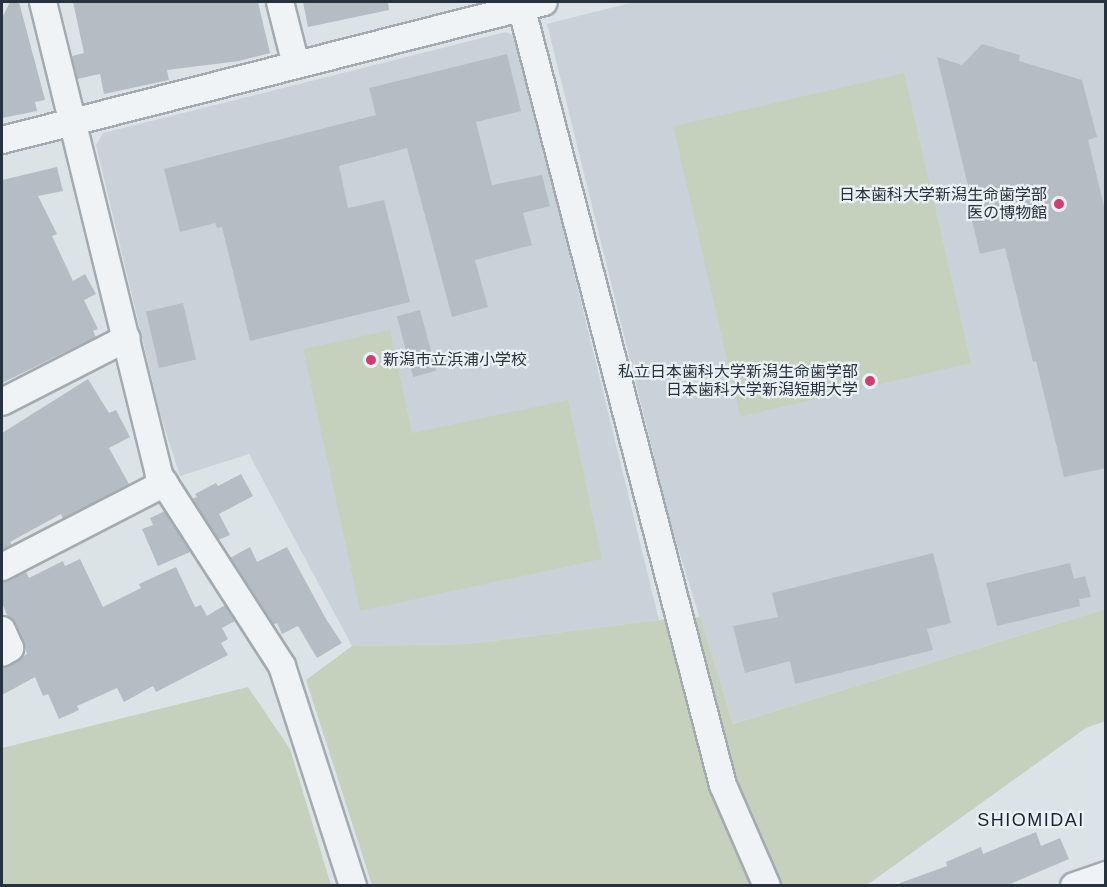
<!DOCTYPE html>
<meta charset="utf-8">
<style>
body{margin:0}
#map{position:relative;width:1107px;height:887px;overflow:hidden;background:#dce3e7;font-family:Arial,"Noto Sans JP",sans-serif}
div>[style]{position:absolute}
.built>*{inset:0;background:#cad2d9}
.green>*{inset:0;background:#c6d1bd;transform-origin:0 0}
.building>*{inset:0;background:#b4bdc4;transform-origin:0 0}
.roads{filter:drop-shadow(2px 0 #a2abb1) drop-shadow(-2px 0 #a2abb1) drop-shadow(0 2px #a2abb1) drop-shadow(0 -2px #a2abb1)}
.street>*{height:26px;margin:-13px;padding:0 13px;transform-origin:13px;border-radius:13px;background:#eff3f5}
.dots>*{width:16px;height:16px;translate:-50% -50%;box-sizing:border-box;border:3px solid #ecf1f5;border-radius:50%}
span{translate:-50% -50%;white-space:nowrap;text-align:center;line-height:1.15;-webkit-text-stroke:4.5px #ecf1f5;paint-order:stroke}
.poi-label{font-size:16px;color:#26333e}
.right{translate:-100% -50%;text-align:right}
.left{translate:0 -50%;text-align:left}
.neighbourhood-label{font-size:18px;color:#18242e;letter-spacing:1.5px}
.frame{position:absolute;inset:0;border:3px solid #26333e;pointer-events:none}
</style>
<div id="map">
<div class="built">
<div style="clip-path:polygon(634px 2px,1105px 2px,1105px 609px,733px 724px,672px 529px,547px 24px)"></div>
<div style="clip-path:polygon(506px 32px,516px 37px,659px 620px,467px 644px,352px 646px,249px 454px,180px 476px,161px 417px,96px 145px,103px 133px)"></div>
</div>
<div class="green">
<div style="left:904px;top:73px;width:298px;height:237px;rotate:77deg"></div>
<div style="clip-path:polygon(390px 330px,412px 433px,568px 400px,602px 559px,360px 611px,303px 349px)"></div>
<div style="clip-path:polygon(1105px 609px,1105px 721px,1086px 728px,867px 885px,372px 885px,306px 680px,352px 646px,467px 644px,659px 620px,700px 617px,733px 724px)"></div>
<div style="clip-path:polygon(248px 687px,290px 749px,331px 885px,2px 885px,2px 748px)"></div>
</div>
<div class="building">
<div style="clip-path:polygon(10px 2px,19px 2px,45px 100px,35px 102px,37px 111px,2px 118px,2px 18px)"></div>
<div style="clip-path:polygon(73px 2px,258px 2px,270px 53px,239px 61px,167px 70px,169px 80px,104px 94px,100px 74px,77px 79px,72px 56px,84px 53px)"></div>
<div style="clip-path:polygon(303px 2px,388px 2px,389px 10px,308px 27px)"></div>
<div style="clip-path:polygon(982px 44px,1020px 55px,1019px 61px,1082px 80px,1097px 137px,1088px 140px,1106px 214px,1106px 468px,1064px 477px,1036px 361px,1033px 362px,1005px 248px,980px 254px,967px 199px,971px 198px,937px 57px,962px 65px)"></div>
<div style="clip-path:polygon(507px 54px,521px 111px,476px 122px,492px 185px,542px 175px,550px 206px,523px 213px,532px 245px,475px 260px,488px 307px,452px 317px,407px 148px,339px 166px,348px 208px,384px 200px,410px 302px,250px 341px,222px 227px,217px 228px,215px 223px,180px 232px,164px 169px,376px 115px,369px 88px)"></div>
<div style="clip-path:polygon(57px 167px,63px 191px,38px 196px,57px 234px,52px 236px,73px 281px,85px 274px,96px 294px,84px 300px,98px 329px,93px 331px,96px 337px,2px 383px,2px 180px)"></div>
<div style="left:183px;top:303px;width:58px;height:38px;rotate:77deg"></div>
<div style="left:420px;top:310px;width:63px;height:24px;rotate:75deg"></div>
<div style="clip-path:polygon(88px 379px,109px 413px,116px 410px,130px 437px,109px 448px,129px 484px,63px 519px,61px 514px,10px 542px,12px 545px,2px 550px,2px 433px)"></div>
<div style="clip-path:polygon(241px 474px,253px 496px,219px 514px,230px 535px,218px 540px,192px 499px,197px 497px,195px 494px,216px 483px,218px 486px)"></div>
<div style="clip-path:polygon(165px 511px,190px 552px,158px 566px,142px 529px,153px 525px,150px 518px)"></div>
<div style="clip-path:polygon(250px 547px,257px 562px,287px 547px,326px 619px,342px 643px,317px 658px,298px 626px,282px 634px,277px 623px,273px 625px,230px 558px)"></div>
<div style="clip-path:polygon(933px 553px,951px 623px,927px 629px,933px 650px,795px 684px,790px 661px,745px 673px,733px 626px,778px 617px,772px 593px)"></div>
<div style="clip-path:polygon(80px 559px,103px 607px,141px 588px,139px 584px,176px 567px,195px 607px,201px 605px,207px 616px,225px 605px,235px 621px,222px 628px,228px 639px,221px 643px,228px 655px,156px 692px,153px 686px,124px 702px,117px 688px,77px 706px,79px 710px,59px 719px,48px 694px,43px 696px,35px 677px,2px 695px,2px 668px,27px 654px,16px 624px,8px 617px,2px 603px,2px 582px,26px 572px,29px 578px,63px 561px,65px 566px)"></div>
<div style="clip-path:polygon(1070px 563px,1074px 579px,1085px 576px,1091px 597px,1079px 599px,1080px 606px,997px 626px,986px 583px)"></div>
<div style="clip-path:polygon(1036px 832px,1041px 846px,1060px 838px,1069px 859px,1008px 885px,900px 885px,900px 883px,947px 866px,946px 862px,981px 847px,983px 854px)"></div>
</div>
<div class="roads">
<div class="street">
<div style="left:43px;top:2px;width:487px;rotate:76.2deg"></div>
<div style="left:159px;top:475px;width:227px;rotate:57.2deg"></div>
<div style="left:282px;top:666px;width:231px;rotate:72.1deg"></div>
<div style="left:280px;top:2px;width:65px;rotate:75.7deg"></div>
<div style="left:520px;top:2px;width:809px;rotate:75.47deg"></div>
<div style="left:723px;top:785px;width:110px;rotate:66.5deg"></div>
<div style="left:2px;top:140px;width:559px;rotate:-14.28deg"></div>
<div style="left:2px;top:402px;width:140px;rotate:-27.1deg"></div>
<div style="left:2px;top:567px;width:183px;rotate:-27.3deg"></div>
<div style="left:2px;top:630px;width:20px;rotate:66deg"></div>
<div style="left:10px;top:648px;width:9px;rotate:148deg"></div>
<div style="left:1074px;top:886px;width:34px;rotate:-19deg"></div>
</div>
</div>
<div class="dots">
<div style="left:1059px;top:204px;background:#d23c71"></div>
<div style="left:371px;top:360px;background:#d23c71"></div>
<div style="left:870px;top:381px;background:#d23c71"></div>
</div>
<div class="poi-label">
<span class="right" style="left:1047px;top:204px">日本歯科大学新潟生命歯学部<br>医の博物館</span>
<span class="left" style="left:383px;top:360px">新潟市立浜浦小学校</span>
<span class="right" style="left:858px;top:381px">私立日本歯科大学新潟生命歯学部<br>日本歯科大学新潟短期大学</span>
</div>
<div class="neighbourhood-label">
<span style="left:1031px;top:820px">SHIOMIDAI</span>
</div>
<div class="frame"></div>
</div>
